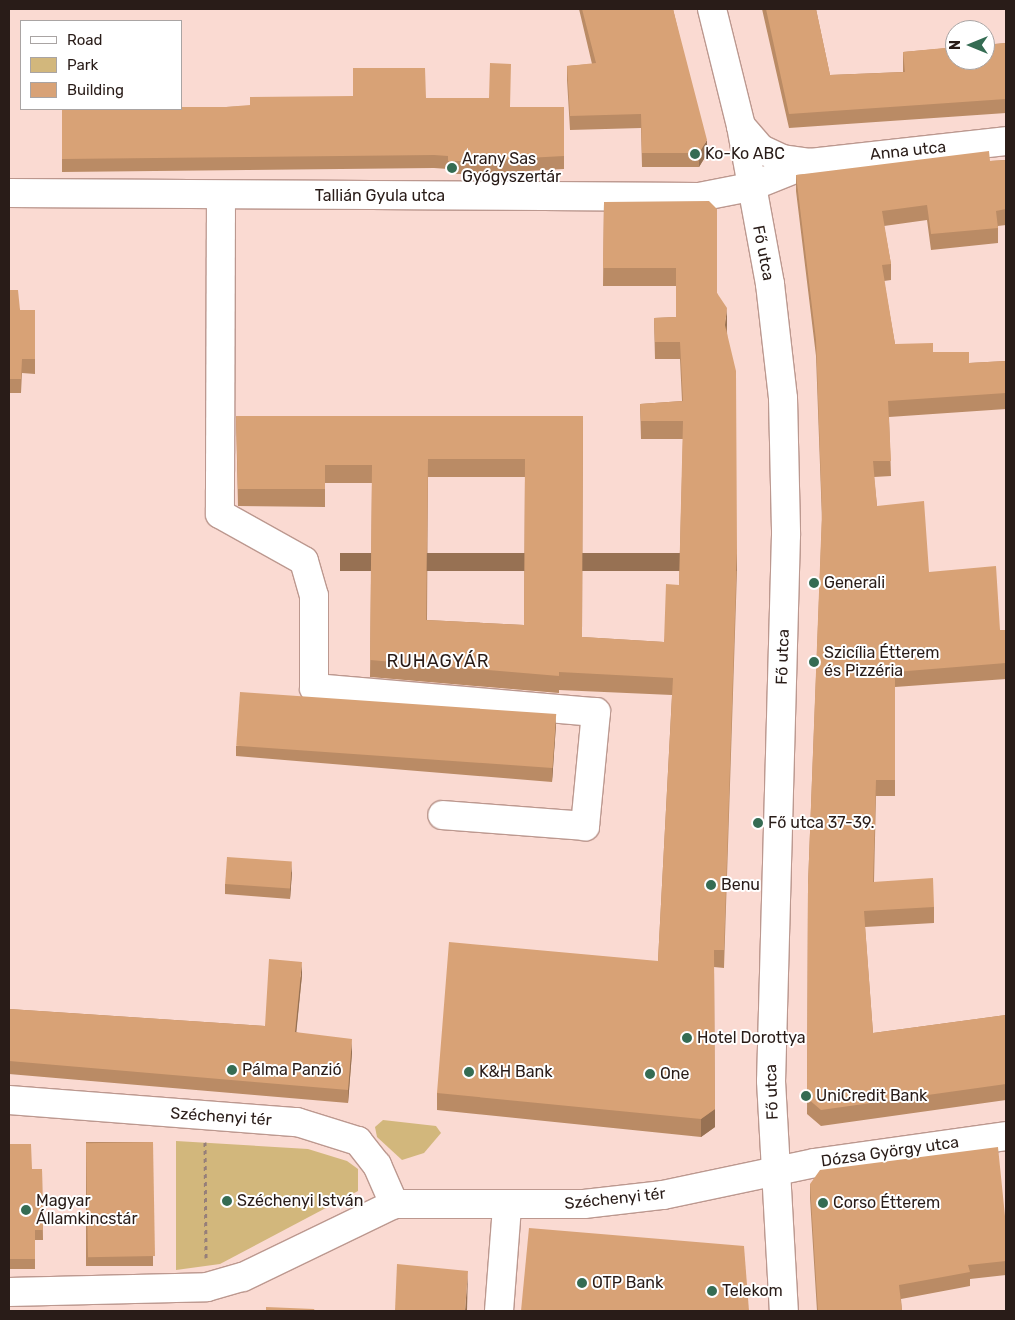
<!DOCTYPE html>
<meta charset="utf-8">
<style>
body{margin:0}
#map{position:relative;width:1015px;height:1320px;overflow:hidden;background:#fadad2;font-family:Rubik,sans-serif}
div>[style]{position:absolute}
.green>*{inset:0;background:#d2b77c}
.path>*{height:3px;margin-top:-1.5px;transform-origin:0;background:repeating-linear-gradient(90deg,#967f79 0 4px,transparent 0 8px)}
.roads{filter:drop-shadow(1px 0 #bc988f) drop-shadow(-1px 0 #bc988f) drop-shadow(0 1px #bc988f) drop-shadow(0 -1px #bc988f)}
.minor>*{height:28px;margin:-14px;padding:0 14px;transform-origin:14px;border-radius:14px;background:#fff}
.wall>*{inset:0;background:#ba8b65;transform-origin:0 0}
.shaded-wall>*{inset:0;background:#977153;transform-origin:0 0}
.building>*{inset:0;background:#d8a276;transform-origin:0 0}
.dots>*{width:14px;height:14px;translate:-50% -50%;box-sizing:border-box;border:2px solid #fff;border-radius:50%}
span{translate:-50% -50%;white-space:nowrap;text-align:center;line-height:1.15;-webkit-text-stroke:4px #fff;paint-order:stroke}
.street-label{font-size:16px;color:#291c18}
.poi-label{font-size:16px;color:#291c18}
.left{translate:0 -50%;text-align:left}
.neighbourhood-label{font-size:18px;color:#291c18;letter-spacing:1px}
.frame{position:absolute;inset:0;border:10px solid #291c18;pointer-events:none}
.legend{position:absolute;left:20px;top:20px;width:162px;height:90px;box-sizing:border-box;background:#fff;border:1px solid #a9a4a3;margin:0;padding:6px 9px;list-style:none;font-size:15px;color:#291c18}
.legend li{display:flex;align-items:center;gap:10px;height:25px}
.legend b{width:25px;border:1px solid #a9a4a3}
.north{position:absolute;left:945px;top:20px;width:50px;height:50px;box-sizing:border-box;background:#fff;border:1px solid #a9a4a3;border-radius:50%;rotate:270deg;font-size:14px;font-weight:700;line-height:20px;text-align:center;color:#291c18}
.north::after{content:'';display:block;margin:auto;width:18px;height:22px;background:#356c53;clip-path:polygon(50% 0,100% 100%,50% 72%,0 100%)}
</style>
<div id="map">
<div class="green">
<div style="clip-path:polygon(383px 1120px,436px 1126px,441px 1133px,424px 1153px,402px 1160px,377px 1137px,375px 1127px)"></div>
<div style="clip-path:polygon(176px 1141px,308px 1149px,347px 1161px,358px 1169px,358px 1191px,220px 1264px,176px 1270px)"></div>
</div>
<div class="path">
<div style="left:205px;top:1142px;width:116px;rotate:89.5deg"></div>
</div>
<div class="roads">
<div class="minor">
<div style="left:712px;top:9px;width:121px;rotate:76.1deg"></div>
<div style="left:741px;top:126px;width:161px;rotate:79.6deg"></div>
<div style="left:770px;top:284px;width:115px;rotate:83.5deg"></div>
<div style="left:783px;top:398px;width:137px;rotate:88.7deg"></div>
<div style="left:786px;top:535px;width:546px;rotate:91.57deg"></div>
<div style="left:771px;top:1081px;width:230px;rotate:86.8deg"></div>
<div style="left:741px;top:126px;width:30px;rotate:49deg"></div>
<div style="left:761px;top:149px;width:23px;rotate:25deg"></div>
<div style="left:782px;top:159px;width:28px;rotate:8deg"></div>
<div style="left:9px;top:193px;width:690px;rotate:0.33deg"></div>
<div style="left:699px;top:197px;width:52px;rotate:-11.1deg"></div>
<div style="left:750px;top:187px;width:65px;rotate:-21.8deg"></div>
<div style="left:810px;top:163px;width:197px;rotate:-6.4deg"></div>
<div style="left:221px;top:196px;width:318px;rotate:90.2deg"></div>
<div style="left:220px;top:514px;width:96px;rotate:29.2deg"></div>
<div style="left:304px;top:561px;width:36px;rotate:74deg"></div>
<div style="left:314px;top:596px;width:92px;rotate:90deg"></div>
<div style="left:314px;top:688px;width:283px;rotate:4.9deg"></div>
<div style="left:596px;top:712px;width:115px;rotate:95.5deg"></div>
<div style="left:585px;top:826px;width:143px;rotate:-175.6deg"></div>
<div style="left:9px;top:1100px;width:289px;rotate:4.4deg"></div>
<div style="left:297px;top:1122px;width:64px;rotate:17.3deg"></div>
<div style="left:358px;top:1141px;width:31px;rotate:52deg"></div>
<div style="left:377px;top:1165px;width:43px;rotate:66.4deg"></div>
<div style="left:9px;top:1292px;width:198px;rotate:-1.4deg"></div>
<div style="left:207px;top:1287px;width:37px;rotate:-16deg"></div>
<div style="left:243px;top:1277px;width:168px;rotate:-25.8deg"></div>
<div style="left:394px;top:1204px;width:190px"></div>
<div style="left:584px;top:1204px;width:80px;rotate:-6.5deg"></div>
<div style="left:663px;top:1195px;width:155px;rotate:-11.9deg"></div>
<div style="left:815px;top:1163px;width:193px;rotate:-8deg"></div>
<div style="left:499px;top:1311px;width:104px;rotate:-85.6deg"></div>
</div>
</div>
<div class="wall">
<div style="clip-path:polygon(579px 9px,673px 9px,707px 154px,699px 167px,642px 167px,641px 128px,570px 130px,567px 80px,567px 66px,592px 64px)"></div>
<div style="clip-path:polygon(762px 9px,816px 9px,830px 75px,903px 72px,903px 52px,1006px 43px,1006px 113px,789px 128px)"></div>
<div style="clip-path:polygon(426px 98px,510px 107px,564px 107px,564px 169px,472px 174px,448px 174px,448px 169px,434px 168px,62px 172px,62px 109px,226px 107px)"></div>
<div style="clip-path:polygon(1006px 160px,1006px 225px,998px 226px,998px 243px,931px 250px,927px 220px,884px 226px,891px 264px,891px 280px,884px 281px,895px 344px,933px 352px,969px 363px,1006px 361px,1006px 409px,889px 417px,891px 476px,874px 477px,877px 506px,929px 572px,1000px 630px,1006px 630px,1006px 679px,895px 687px,895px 796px,876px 796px,874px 882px,934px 907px,934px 923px,865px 927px,873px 1033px,1006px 1015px,1006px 1100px,821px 1126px,807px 1114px,808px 885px,822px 520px,816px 356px,796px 191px,796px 175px,990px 161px)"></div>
<div style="clip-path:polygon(evenodd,604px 202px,717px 293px,727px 325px,727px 331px,737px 571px,724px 968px,714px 967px,715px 1127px,701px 1137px,437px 1110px,437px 1093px,658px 961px,672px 695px,559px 690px,559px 693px,370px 677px,372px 483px,325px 483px,325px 507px,238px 506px,236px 416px,583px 416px,582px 637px,664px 642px,679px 585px,683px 439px,641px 439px,640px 404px,682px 401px,680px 359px,655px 359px,654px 318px,676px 317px,676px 286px,603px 286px,604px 202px,428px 477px,525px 477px,524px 625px,427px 620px,428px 477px)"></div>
<div style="clip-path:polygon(9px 290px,20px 310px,35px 310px,35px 374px,22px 373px,21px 393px,9px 393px)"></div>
<div style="clip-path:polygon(556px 724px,552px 782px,236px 756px,236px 746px)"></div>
<div style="clip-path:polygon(292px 872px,290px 899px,225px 894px,225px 884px)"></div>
<div style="clip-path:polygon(302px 975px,296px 1032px,352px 1053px,348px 1103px,9px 1074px,9px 1009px,265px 1026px)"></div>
<div style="left:153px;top:1142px;width:124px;height:67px;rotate:90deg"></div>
<div style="clip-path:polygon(9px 1144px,32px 1169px,42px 1169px,43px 1240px,35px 1240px,35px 1269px,9px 1269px)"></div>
<div style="clip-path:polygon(810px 1184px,1006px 1226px,1006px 1275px,970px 1279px,970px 1286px,901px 1299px,902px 1311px,817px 1311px,810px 1198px)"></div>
</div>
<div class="shaded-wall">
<div style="clip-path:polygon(707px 140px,707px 154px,699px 167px,699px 153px)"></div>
<div style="clip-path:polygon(727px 308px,727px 325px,725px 342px,725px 325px)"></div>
<div style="left:737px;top:553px;width:18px;height:397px;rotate:90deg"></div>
<div style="clip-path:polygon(556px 714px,556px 724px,552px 782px,552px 771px)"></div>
<div style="clip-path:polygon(292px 862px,292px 872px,290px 899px,290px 889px)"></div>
<div style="clip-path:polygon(302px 962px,302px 975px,295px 1046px,295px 1032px)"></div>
<div style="clip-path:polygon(352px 1039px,352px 1053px,348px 1103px,348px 1090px)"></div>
<div style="clip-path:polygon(715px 1109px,715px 1127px,701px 1137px,701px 1119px)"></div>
<div style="clip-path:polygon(468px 1271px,467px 1311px,465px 1311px)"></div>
</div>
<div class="building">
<div style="clip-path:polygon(582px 9px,673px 9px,707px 140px,699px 153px,642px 153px,641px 114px,570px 116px,567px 66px,596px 63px)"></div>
<div style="clip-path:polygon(766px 9px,816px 9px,830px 75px,905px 72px,903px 52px,955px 47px,955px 60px,985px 60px,985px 45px,1006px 43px,1006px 99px,789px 114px)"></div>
<div style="clip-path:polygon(490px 63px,511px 64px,510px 107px,564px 107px,564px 156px,472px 161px,448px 161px,448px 156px,434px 155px,62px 159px,62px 109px,181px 109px,181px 107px,226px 107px,250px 105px,250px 97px,353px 96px,353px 68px,425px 68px,426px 98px,489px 98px)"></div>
<div style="clip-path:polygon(989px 151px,990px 161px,1006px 160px,1006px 209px,996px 211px,998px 228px,931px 234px,927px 205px,882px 211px,891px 264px,882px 265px,895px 344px,933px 343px,933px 352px,969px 352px,969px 363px,1006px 361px,1006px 393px,888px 401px,891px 461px,873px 461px,877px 506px,924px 501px,929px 572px,996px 566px,1000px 630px,1006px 630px,1006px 663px,895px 672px,895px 780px,876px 780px,873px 882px,933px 878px,934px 907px,864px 911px,873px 1033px,1006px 1015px,1006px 1084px,821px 1110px,807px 1098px,808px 885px,822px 512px,816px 340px,796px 175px)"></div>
<div style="clip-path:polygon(evenodd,709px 201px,717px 209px,717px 293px,727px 308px,725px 325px,736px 371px,737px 553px,724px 950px,714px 950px,715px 1109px,701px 1119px,437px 1093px,449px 942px,658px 961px,673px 678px,559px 672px,559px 676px,370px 660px,372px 465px,325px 465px,325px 489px,238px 489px,236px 416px,583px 416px,582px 637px,664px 642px,666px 584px,679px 585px,683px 421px,641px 421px,640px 404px,683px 401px,680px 342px,655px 342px,654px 318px,676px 317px,676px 268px,603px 268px,604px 202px,709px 201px,428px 459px,525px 459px,524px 625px,426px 620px,428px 459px)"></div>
<div style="clip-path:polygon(9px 290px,18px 290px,20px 310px,35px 310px,35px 359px,22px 359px,21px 379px,9px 379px)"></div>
<div style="left:240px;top:692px;width:317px;height:54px;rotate:4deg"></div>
<div style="left:227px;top:857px;width:65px;height:27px;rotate:4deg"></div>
<div style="clip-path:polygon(269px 959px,302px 962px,295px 1032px,352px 1039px,348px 1090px,9px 1061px,9px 1009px,265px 1026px)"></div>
<div style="left:153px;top:1142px;width:114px;height:67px;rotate:89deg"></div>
<div style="clip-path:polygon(9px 1144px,31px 1144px,32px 1169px,42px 1169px,43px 1230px,35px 1230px,35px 1259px,9px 1259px)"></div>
<div style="clip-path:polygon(998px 1147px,1006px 1226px,1006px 1261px,968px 1265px,970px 1272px,899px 1285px,902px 1311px,818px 1311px,810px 1184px,820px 1170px)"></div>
<div style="clip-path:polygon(529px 1228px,744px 1246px,749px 1311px,521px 1311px)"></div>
<div style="clip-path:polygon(397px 1264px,468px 1271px,465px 1311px,395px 1311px)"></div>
<div style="clip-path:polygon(266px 1307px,314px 1309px,315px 1311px,266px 1311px)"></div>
</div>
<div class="dots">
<div style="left:695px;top:154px;background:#356c53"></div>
<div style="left:452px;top:168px;background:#356c53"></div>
<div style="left:814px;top:583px;background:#356c53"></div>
<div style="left:814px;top:662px;background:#356c53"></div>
<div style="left:758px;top:823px;background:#356c53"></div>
<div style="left:711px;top:885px;background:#356c53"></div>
<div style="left:687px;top:1038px;background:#356c53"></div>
<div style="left:232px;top:1070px;background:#356c53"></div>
<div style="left:469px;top:1072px;background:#356c53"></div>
<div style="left:650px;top:1074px;background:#356c53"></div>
<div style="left:806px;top:1096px;background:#356c53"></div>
<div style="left:227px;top:1201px;background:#356c53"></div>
<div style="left:823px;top:1203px;background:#356c53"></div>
<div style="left:26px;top:1210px;background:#356c53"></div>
<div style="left:582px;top:1283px;background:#356c53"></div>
<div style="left:712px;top:1291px;background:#356c53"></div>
</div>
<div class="street-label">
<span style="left:908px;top:151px;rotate:-6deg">Anna utca</span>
<span style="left:380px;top:196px">Tallián Gyula utca</span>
<span style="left:763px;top:253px;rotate:79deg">Fő utca</span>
<span style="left:783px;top:657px;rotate:-88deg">Fő utca</span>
<span style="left:772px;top:1092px;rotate:-92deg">Fő utca</span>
<span style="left:221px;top:1117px;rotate:4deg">Széchenyi tér</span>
<span style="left:890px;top:1152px;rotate:-8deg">Dózsa György utca</span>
<span style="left:615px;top:1199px;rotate:-6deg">Széchenyi tér</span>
</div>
<div class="poi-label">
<span class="left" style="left:705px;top:154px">Ko-Ko ABC</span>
<span class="left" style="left:462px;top:168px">Arany Sas<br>Gyógyszertár</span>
<span class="left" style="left:824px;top:583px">Generali</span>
<span class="left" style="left:824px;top:662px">Szicília Étterem<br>és Pizzéria</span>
<span class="left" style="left:768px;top:823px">Fő utca 37-39.</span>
<span class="left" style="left:721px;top:885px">Benu</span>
<span class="left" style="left:697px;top:1038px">Hotel Dorottya</span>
<span class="left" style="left:242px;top:1070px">Pálma Panzió</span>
<span class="left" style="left:479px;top:1072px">K&amp;H Bank</span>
<span class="left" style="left:660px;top:1074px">One</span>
<span class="left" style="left:816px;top:1096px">UniCredit Bank</span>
<span class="left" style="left:36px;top:1210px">Magyar<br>Államkincstár</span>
<span class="left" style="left:237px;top:1201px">Széchenyi István</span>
<span class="left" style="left:833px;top:1203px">Corso Étterem</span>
<span class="left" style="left:592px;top:1283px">OTP Bank</span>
<span class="left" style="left:722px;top:1291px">Telekom</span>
</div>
<div class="neighbourhood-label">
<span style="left:438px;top:661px">RUHAGYÁR</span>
</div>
<div class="frame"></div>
<ul class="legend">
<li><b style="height:6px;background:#fff"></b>Road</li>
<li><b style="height:14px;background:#d2b77c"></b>Park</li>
<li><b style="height:14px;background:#d8a276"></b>Building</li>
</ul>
<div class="north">N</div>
</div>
